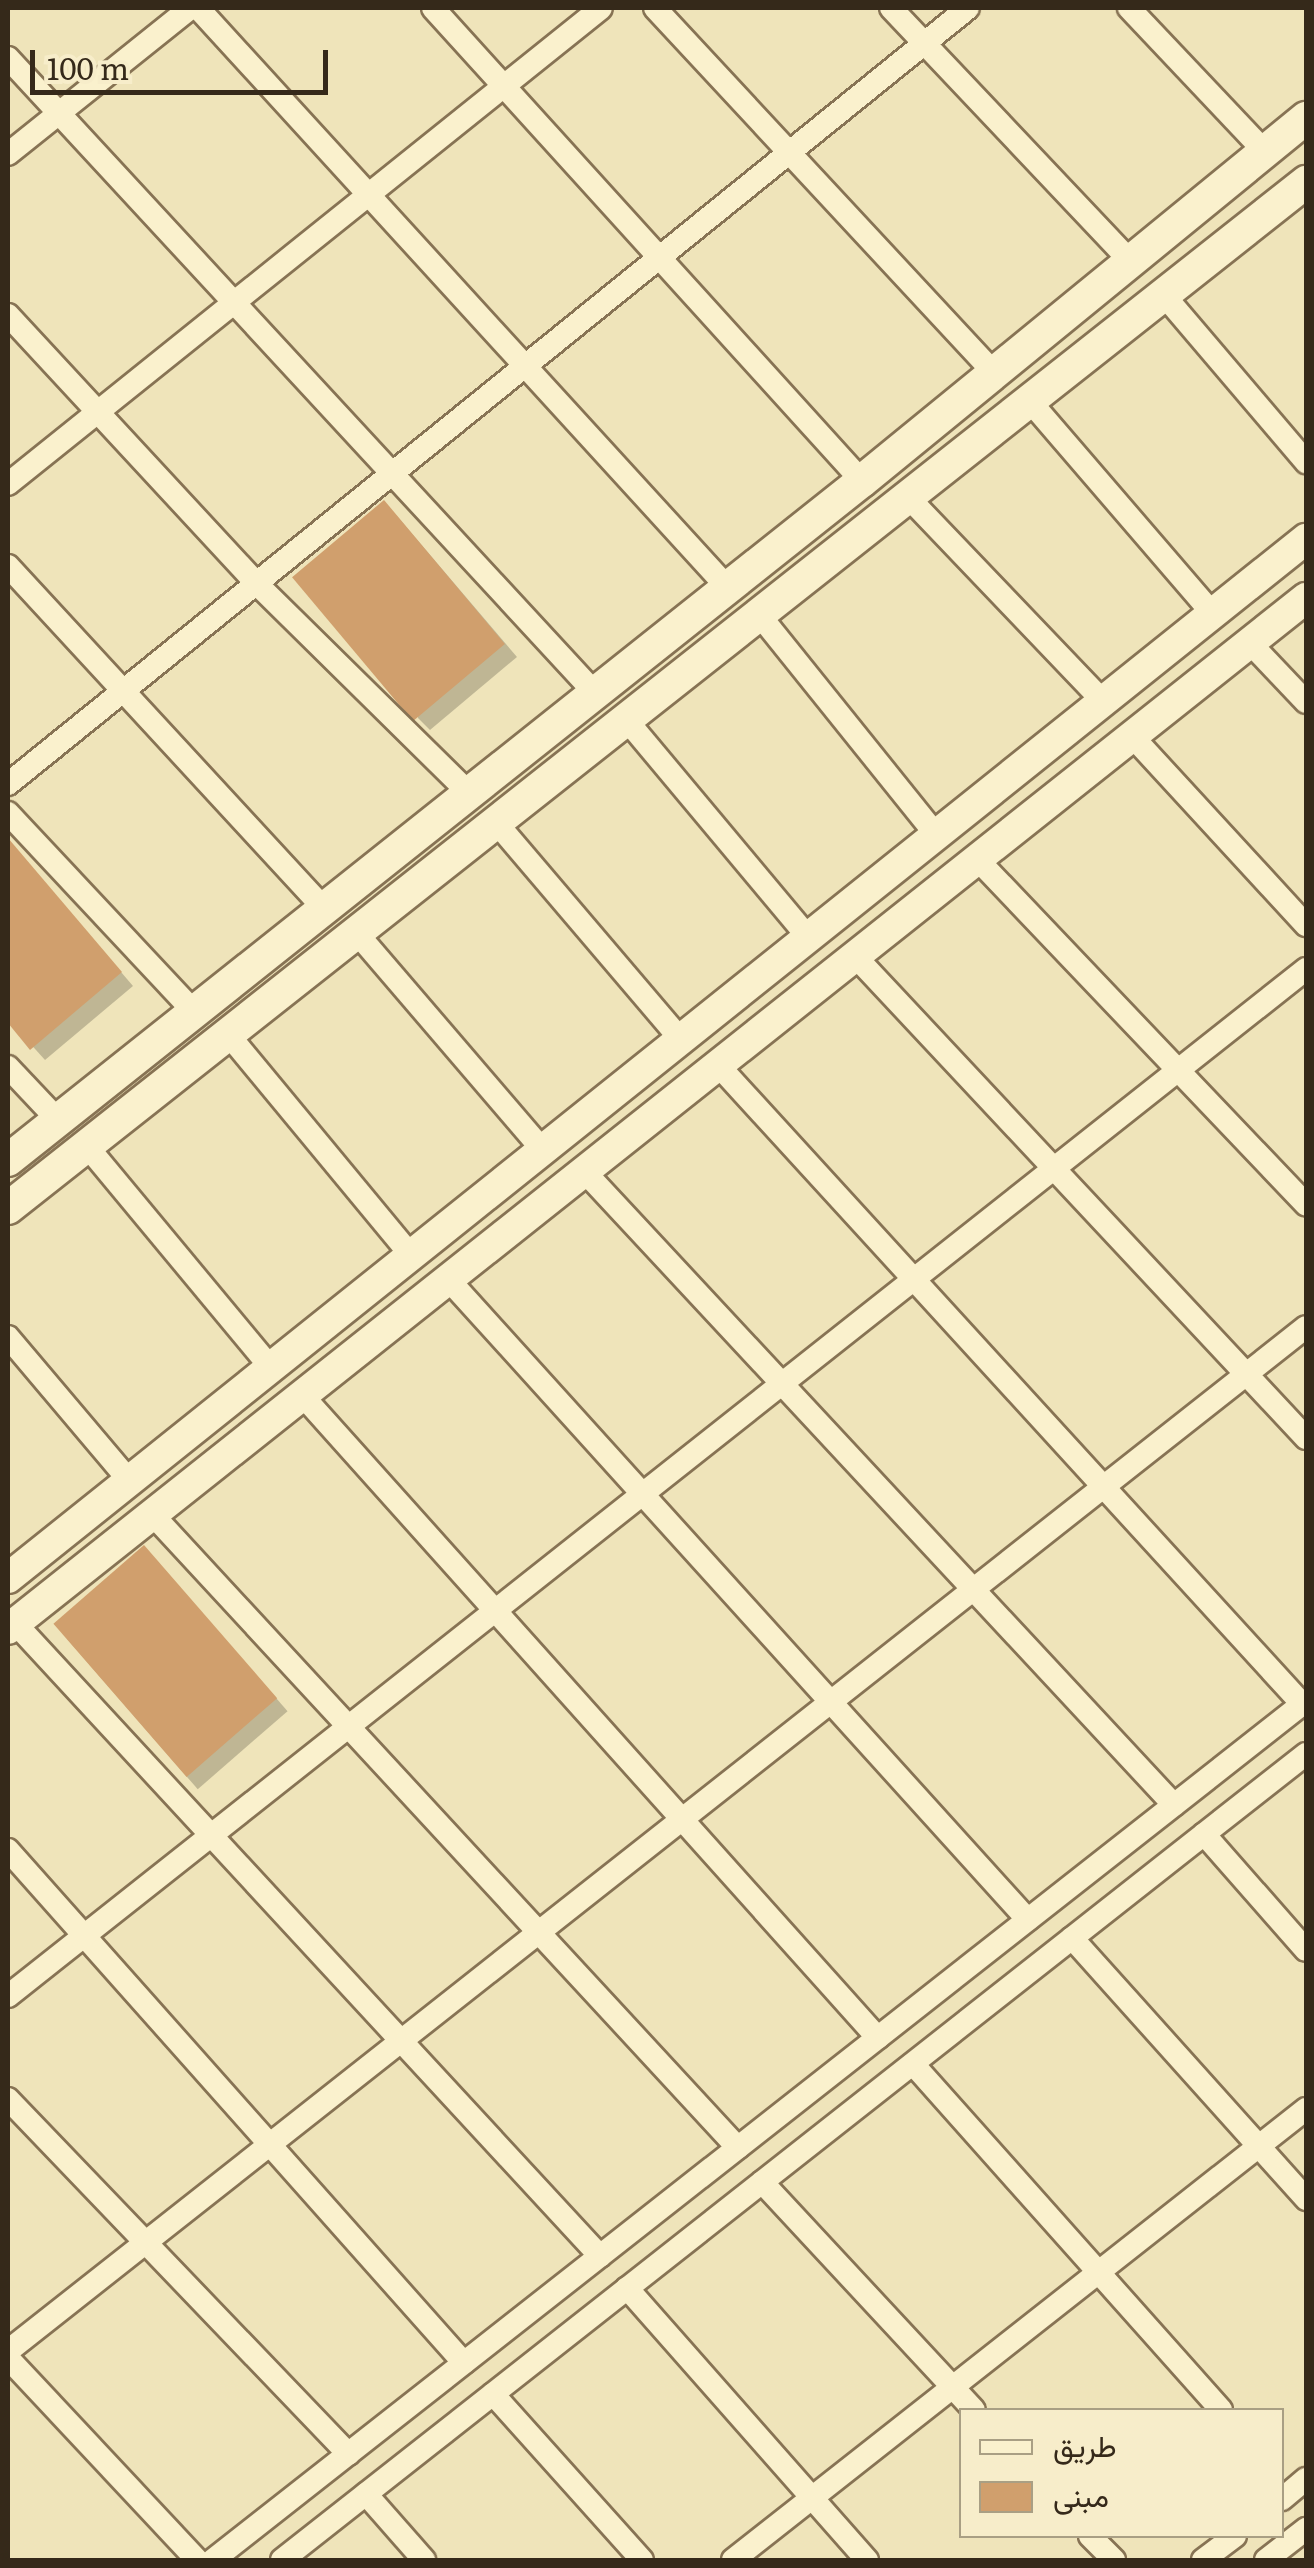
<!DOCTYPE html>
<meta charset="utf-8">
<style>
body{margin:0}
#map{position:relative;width:1314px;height:2568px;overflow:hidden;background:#efe4ba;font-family:Literata,Vazirmatn,serif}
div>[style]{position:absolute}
.shadow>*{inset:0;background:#0003;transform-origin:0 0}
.building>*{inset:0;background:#d09f6d;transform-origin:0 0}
.roads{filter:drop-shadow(2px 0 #877354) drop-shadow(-2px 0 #877354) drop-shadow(0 2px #877354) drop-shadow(0 -2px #877354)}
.minor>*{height:22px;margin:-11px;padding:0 11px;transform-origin:11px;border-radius:11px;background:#faf1cd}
.tertiary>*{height:30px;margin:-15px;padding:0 15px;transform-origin:15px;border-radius:15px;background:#faf1cd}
.secondary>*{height:32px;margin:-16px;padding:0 16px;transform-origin:16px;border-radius:16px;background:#faf1cd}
span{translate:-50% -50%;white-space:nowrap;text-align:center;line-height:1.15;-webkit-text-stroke:10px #f7edca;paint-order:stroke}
.frame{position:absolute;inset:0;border:10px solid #35291a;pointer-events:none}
.legend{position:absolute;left:959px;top:2408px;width:325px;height:130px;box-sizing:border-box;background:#f7edca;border:2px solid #a99f84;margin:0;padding:12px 18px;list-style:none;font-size:30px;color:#35291a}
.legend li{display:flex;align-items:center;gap:20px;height:50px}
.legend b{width:50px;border:2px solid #a99f84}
.scale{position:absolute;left:30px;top:50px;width:298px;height:45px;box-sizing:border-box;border:5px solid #35291a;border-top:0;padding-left:12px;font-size:30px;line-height:35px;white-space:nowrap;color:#35291a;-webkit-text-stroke:8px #f7edca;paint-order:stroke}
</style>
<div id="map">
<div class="shadow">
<div style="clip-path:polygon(396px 515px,517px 657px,430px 730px,418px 718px)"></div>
<div style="clip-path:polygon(8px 840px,133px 986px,45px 1060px,8px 1019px)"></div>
<div style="left:157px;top:1561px;width:199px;height:119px;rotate:49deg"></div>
</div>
<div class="building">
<div style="left:384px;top:500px;width:188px;height:120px;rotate:50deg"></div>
<div style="clip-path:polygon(8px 838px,122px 972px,30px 1050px,8px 1023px)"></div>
<div style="left:144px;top:1545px;width:203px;height:120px;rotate:49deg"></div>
</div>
<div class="roads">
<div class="minor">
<div style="left:198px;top:8px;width:786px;rotate:47.58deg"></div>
<div style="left:433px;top:8px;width:639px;rotate:47.79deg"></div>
<div style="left:655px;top:8px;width:498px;rotate:47.1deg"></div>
<div style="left:891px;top:8px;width:349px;rotate:46.6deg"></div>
<div style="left:1129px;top:8px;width:198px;rotate:46.6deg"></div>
<div style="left:8px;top:58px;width:865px;rotate:47.25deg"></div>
<div style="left:8px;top:154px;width:233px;rotate:-38.7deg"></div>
<div style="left:1163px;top:294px;width:221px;rotate:49.6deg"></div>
<div style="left:8px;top:315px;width:365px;rotate:47.2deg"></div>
<div style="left:256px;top:583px;width:299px;rotate:44.6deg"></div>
<div style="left:1028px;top:399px;width:282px;rotate:49.3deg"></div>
<div style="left:8px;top:484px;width:760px;rotate:-38.75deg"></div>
<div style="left:906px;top:495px;width:284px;rotate:46.3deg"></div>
<div style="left:8px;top:566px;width:466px;rotate:47.3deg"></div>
<div style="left:757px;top:612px;width:282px;rotate:51.2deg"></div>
<div style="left:1250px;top:643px;width:81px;rotate:46.5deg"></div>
<div style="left:624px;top:717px;width:284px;rotate:50.1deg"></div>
<div style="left:1132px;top:736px;width:257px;rotate:47.4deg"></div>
<div style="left:8px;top:784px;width:1234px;rotate:-38.95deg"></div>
<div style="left:8px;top:813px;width:272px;rotate:46.9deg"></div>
<div style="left:494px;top:820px;width:285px;rotate:49.6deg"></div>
<div style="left:977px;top:859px;width:477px;rotate:46.4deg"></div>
<div style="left:355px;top:931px;width:286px;rotate:49.4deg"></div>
<div style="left:855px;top:956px;width:660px;rotate:46.9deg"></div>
<div style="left:227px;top:1033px;width:287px;rotate:50.4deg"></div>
<div style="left:718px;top:1065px;width:866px;rotate:47.57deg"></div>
<div style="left:8px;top:1067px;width:73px;rotate:46.7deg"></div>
<div style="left:86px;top:1145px;width:288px;rotate:50.3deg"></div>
<div style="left:584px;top:1171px;width:866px;rotate:47.06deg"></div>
<div style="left:448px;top:1279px;width:864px;rotate:47.86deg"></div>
<div style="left:8px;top:1337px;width:187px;rotate:49.8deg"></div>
<div style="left:302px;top:1395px;width:863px;rotate:48.15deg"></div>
<div style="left:152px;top:1514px;width:863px;rotate:47.25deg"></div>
<div style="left:15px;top:1623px;width:862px;rotate:47.26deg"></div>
<div style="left:1204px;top:1834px;width:154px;rotate:48.7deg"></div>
<div style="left:8px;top:1850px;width:686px;rotate:48.37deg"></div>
<div style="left:1072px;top:1938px;width:351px;rotate:48.1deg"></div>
<div style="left:8px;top:1996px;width:1655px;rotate:-38.35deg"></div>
<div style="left:913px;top:2064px;width:463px;rotate:48.3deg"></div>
<div style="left:8px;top:2099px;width:492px;rotate:46.2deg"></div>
<div style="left:762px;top:2182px;width:311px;rotate:47.1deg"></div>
<div style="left:627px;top:2288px;width:363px;rotate:48.6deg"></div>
<div style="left:8px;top:2351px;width:1653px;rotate:-38.27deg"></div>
<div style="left:8px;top:2358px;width:277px;rotate:46.9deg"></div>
<div style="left:493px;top:2394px;width:223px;rotate:48.1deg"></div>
<div style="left:366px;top:2494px;width:88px;rotate:48.7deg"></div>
<div style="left:1282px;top:2499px;width:31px;rotate:-40deg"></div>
<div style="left:1090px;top:2536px;width:34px;rotate:45deg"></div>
<div style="left:213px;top:2560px;width:1390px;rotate:-38.16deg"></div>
<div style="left:282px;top:2560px;width:1303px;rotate:-38.21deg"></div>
<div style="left:733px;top:2560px;width:729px;rotate:-38.21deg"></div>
<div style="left:1203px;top:2560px;width:40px;rotate:-37deg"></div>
<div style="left:1266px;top:2560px;width:51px;rotate:-37.8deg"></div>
</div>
<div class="tertiary">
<div style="left:8px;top:1578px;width:1663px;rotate:-38.68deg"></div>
<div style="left:8px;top:1629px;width:1658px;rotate:-38.46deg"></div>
</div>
<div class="secondary">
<div style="left:8px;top:1160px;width:1091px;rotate:-38.49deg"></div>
<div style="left:862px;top:481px;width:574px;rotate:-39.27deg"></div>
<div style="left:8px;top:1208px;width:1655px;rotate:-38.32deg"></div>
</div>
</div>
<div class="frame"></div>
<ul class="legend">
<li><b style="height:12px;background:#faf1cd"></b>طريق</li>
<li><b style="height:28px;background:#d09f6d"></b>مبنى</li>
</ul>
<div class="scale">100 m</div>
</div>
